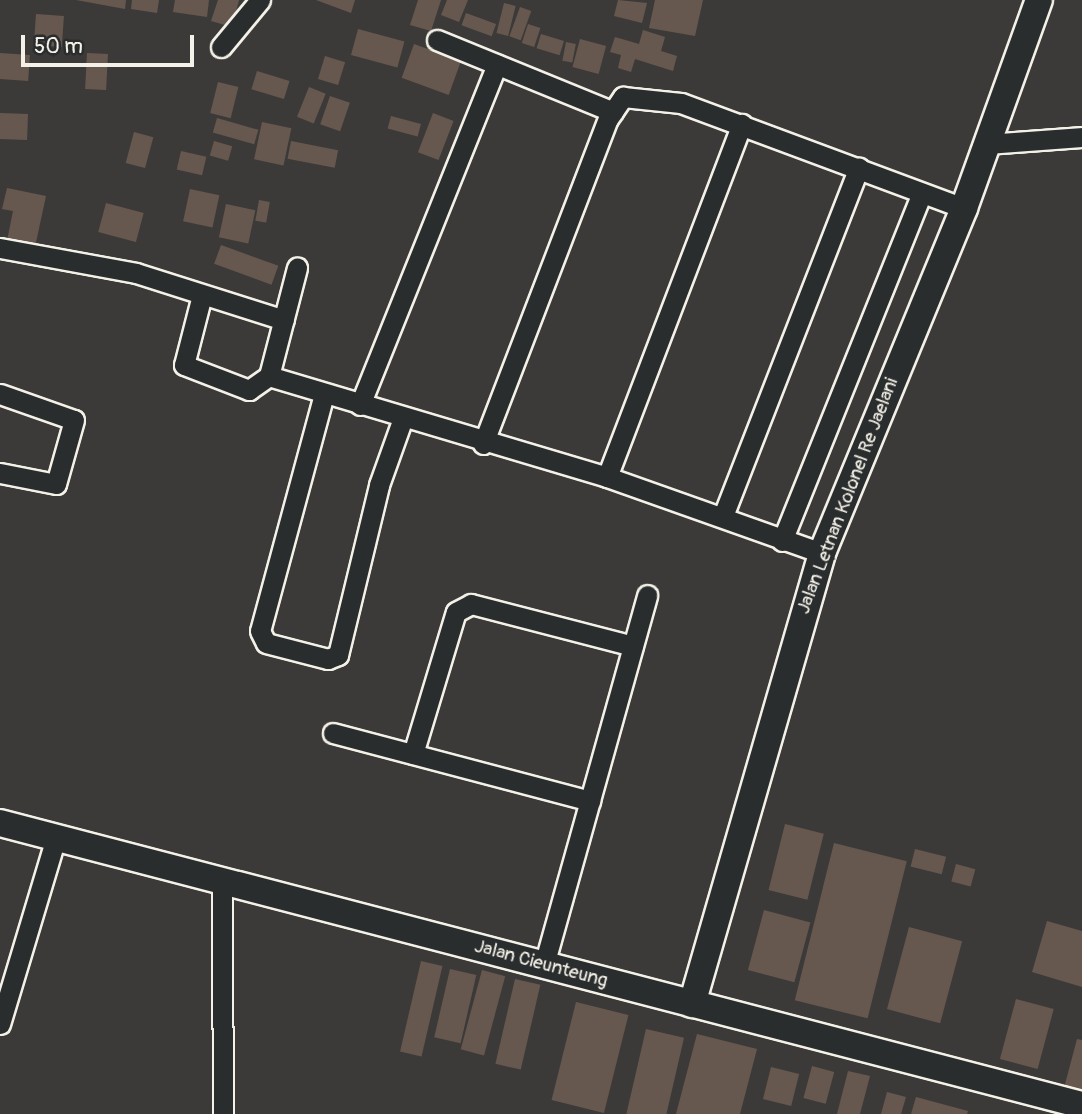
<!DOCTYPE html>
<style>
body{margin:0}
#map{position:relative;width:1082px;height:1114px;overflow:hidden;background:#3c3a38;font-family:Pangolin,sans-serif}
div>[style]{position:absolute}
.building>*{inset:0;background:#67584f;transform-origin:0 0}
.roads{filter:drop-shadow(2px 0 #f4f1e8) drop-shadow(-2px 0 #f4f1e8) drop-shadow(0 2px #f4f1e8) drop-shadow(0 -2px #f4f1e8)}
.street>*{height:19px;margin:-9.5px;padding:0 9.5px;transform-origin:9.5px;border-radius:9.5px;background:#2a2d2e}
.secondary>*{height:26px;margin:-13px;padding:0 13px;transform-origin:13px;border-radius:13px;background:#2a2d2e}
span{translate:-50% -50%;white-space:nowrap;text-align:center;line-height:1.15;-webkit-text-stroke:6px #2a2d2e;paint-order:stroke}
.street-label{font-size:19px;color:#f4f1e8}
.scale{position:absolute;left:21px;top:35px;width:173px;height:32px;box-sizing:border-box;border:4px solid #f4f1e8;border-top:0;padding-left:9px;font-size:21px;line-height:24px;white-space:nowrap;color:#f4f1e8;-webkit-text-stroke:5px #2a2d2e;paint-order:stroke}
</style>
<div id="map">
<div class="building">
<div style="clip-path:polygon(76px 0,126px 0,125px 9px)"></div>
<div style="clip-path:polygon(132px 0,159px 0,157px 13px,131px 9px)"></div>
<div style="clip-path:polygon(175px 0,209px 0,207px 17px,173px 12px)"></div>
<div style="clip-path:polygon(218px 0,239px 0,232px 27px,211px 21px)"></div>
<div style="clip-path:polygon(316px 0,355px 0,351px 13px)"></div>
<div style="clip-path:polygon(418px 0,441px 0,431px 31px,410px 25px)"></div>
<div style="clip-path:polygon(447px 0,468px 0,459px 22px,441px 15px)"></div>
<div style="clip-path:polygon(618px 0,647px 3px,642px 23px,614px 16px)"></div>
<div style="clip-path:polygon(655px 0,703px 0,695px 36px,649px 28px)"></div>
<div style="left:504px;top:3px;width:12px;height:31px;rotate:14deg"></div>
<div style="left:520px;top:7px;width:12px;height:31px;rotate:20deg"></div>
<div style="left:466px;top:13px;width:32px;height:13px;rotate:20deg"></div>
<div style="left:36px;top:14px;width:28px;height:31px;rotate:4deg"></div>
<div style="left:528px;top:24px;width:13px;height:20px;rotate:18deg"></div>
<div style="left:358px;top:29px;width:48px;height:27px;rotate:15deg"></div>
<div style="clip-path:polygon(643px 30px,665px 37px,661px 51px,677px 56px,673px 71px,635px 59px,631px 72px,618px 68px,621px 55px,610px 52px,615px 37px,639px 44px)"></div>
<div style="left:541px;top:34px;width:24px;height:15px;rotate:17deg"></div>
<div style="left:580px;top:39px;width:27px;height:29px;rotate:15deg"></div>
<div style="left:566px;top:42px;width:10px;height:19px;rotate:11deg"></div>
<div style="left:414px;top:44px;width:50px;height:36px;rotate:20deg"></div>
<div style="left:0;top:53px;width:30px;height:26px;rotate:4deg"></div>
<div style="left:87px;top:53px;width:21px;height:36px;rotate:3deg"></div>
<div style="left:325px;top:56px;width:21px;height:24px;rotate:17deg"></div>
<div style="left:257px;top:71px;width:34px;height:19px;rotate:17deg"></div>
<div style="left:218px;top:82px;width:21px;height:32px;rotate:14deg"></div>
<div style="left:309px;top:87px;width:18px;height:32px;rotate:22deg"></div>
<div style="left:330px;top:96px;width:21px;height:30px;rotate:19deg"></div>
<div style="left:0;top:113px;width:28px;height:26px;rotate:2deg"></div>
<div style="left:433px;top:113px;width:22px;height:42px;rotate:21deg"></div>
<div style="left:391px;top:116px;width:31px;height:13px;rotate:15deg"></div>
<div style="left:217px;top:118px;width:43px;height:15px;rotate:16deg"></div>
<div style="left:262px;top:122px;width:30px;height:38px;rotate:12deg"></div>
<div style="left:134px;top:132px;width:20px;height:32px;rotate:15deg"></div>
<div style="left:214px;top:141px;width:19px;height:15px;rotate:16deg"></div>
<div style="left:291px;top:141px;width:48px;height:18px;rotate:11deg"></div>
<div style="left:181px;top:151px;width:26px;height:19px;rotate:13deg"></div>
<div style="clip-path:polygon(7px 188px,46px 196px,35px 247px,7px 241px,13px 211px,2px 209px)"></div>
<div style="left:190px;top:189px;width:30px;height:33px;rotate:12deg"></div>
<div style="left:259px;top:200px;width:11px;height:21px;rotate:10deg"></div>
<div style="left:106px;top:203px;width:39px;height:30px;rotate:15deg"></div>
<div style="left:226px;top:204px;width:30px;height:34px;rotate:12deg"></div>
<div style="left:221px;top:245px;width:61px;height:20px;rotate:20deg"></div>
<div style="left:785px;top:824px;width:40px;height:68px;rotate:14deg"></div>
<div style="left:834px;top:843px;width:75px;height:162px;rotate:14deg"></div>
<div style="left:915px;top:849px;width:32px;height:18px;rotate:14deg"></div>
<div style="left:956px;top:864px;width:20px;height:18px;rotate:15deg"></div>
<div style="left:764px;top:910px;width:48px;height:62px;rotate:15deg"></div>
<div style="clip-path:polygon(1047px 921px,1082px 931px,1082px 987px,1032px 972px)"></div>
<div style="left:909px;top:927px;width:55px;height:85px;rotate:15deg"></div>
<div style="left:421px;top:961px;width:22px;height:93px;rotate:13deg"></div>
<div style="left:450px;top:969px;width:27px;height:70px;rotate:13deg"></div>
<div style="left:482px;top:970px;width:24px;height:82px;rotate:15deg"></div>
<div style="left:515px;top:979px;width:26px;height:87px;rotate:13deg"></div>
<div style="left:1016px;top:999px;width:39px;height:62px;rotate:15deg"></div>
<div style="left:576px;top:1002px;width:54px;height:101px;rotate:14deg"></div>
<div style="left:646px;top:1029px;width:39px;height:88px;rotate:13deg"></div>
<div style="clip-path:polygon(697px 1034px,757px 1049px,740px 1114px,676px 1114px)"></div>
<div style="clip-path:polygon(1077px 1039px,1082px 1040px,1082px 1093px,1064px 1088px)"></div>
<div style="left:812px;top:1066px;width:23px;height:33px;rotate:15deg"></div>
<div style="left:771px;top:1067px;width:29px;height:33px;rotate:14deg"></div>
<div style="clip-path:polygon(848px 1071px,870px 1076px,860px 1114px,837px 1114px)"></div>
<div style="clip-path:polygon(887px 1092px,906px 1097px,901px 1114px,881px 1114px)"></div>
<div style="clip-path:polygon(916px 1097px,968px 1111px,967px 1114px,911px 1114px)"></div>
</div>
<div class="roads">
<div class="street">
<div style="left:437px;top:40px;width:190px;rotate:22.2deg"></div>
<div style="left:221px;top:47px;width:61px;rotate:-50.3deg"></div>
<div style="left:986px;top:144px;width:96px;rotate:-4.2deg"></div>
<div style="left:0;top:248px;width:138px;rotate:10.4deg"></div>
<div style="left:136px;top:273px;width:155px;rotate:17.6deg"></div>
<div style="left:202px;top:295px;width:72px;rotate:104.4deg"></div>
<div style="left:184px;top:365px;width:70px;rotate:21deg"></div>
<div style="left:249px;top:390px;width:24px;rotate:-35deg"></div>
<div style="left:269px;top:376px;width:112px;rotate:-75.5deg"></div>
<div style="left:269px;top:376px;width:353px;rotate:16.6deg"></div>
<div style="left:607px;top:477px;width:228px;rotate:19.5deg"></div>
<div style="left:0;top:394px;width:78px;rotate:19.4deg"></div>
<div style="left:74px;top:420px;width:66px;rotate:105.7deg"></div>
<div style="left:56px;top:484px;width:57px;rotate:-168.9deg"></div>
<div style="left:324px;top:394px;width:245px;rotate:105.1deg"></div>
<div style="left:260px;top:631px;width:13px;rotate:63deg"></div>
<div style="left:266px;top:643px;width:64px;rotate:14.5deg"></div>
<div style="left:328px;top:659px;width:11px;rotate:-22deg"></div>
<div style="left:338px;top:655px;width:175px;rotate:-76.4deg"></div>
<div style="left:379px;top:485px;width:71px;rotate:-70.3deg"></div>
<div style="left:360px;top:405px;width:367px;rotate:-68.1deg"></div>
<div style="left:483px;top:444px;width:348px;rotate:-69deg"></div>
<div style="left:608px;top:119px;width:27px;rotate:-56deg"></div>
<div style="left:623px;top:97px;width:58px;rotate:5.9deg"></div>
<div style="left:681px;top:103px;width:302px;rotate:20.4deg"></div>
<div style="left:607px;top:477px;width:378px;rotate:-69.1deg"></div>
<div style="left:723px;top:516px;width:374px;rotate:-68.7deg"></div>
<div style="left:782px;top:541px;width:375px;rotate:-68.1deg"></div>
<div style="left:333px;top:733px;width:266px;rotate:14.8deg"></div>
<div style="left:413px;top:754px;width:148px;rotate:-73.2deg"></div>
<div style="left:456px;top:612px;width:17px;rotate:-28deg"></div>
<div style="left:471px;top:604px;width:167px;rotate:14.5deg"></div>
<div style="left:222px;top:881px;width:233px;rotate:89.8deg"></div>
<div style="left:544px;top:965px;width:384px;rotate:-74.4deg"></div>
<div style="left:0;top:1024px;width:195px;rotate:-73.3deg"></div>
</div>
<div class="secondary">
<div style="left:0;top:823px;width:1118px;rotate:14.61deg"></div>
<div style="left:692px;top:1004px;width:469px;rotate:-73.9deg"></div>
<div style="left:822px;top:553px;width:373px;rotate:-67.6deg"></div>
<div style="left:964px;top:208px;width:221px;rotate:-70.2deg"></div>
</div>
</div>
<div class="street-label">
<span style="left:848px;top:496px;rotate:-69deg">Jalan Letnan Kolonel Re Jaelani</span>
<span style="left:541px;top:964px;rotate:15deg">Jalan Cieunteung</span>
</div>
<div class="scale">50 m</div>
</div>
